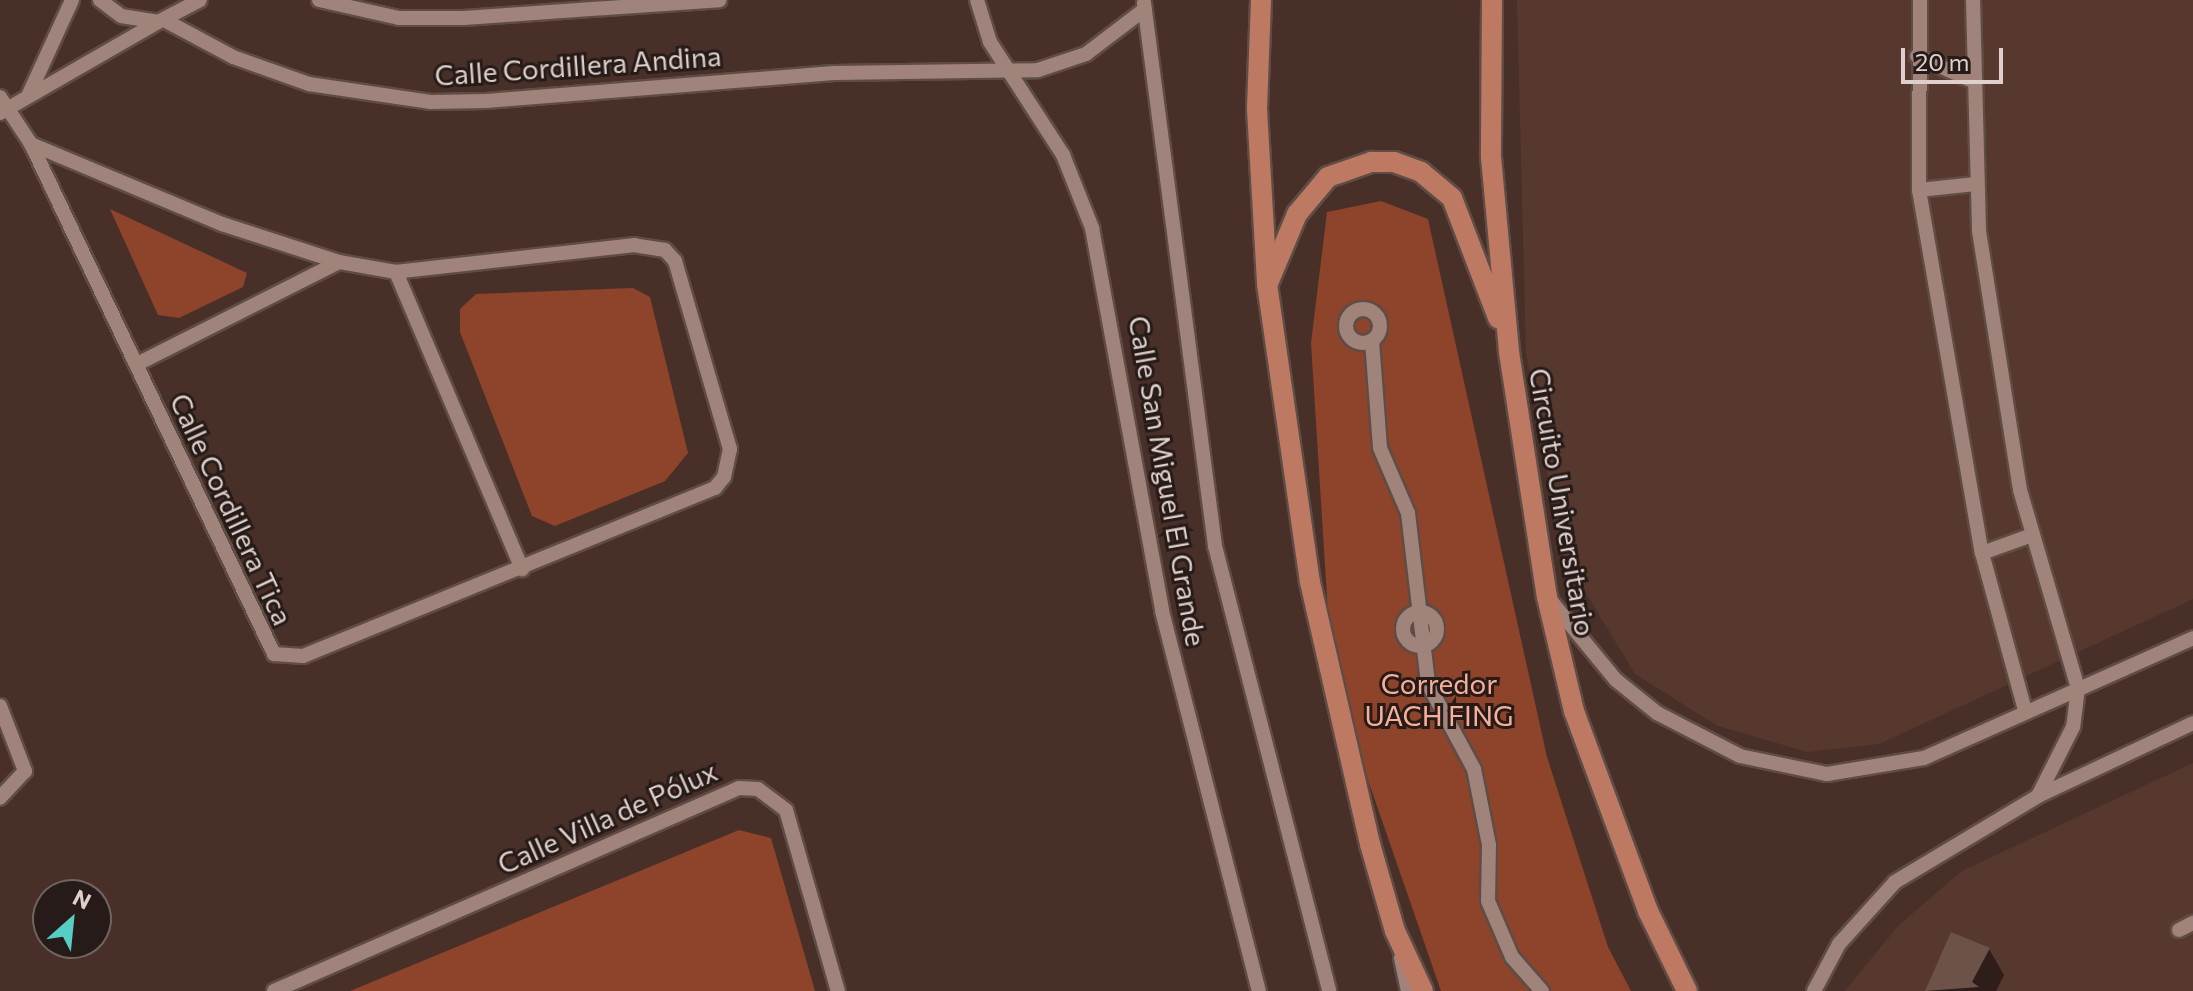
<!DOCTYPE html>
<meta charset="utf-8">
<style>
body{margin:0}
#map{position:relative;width:2193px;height:991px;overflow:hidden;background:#483029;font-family:Commissioner,sans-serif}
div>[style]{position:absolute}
.built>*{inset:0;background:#57382f}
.green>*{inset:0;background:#8e432b}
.shadow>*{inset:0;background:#0007}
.building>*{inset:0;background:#6c5249}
.roads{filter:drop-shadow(2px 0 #5f4c45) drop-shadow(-2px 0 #5f4c45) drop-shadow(0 2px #5f4c45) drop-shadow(0 -2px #5f4c45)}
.minor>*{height:14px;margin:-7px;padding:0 7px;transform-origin:7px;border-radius:7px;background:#a0837a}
.minor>.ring{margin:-7px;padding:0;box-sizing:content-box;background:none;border:14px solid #a0837a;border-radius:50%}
.major>*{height:20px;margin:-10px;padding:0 10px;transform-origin:10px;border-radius:10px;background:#be7963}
span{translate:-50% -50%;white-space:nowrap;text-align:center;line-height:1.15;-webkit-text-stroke:6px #261b18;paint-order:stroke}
.street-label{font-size:28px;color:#dfd0cb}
.park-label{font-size:28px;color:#f8af99}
.north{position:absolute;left:32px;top:879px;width:80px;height:80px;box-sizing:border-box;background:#261b18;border:2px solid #706360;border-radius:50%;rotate:27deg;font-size:22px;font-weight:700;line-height:32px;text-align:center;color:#dfd0cb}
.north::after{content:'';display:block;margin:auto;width:28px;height:36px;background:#56cec4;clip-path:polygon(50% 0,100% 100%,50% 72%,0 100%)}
.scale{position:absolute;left:1901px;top:48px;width:102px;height:36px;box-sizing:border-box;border:4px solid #dfd0cb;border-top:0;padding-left:10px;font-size:24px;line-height:28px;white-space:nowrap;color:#dfd0cb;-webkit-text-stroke:6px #261b18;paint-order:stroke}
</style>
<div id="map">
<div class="built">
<div style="clip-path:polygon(1517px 0,2193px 0,2193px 599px,1879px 744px,1807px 752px,1718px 726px,1635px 674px,1561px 552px,1526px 352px)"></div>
<div style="clip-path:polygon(2193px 763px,2193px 991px,1845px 991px,1898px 926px,1962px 871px)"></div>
</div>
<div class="green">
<div style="clip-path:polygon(1381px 201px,1428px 219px,1547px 757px,1608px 947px,1631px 991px,1441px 991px,1350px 728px,1328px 613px,1311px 343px,1327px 212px)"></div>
<div style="clip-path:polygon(110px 209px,247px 273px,243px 287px,179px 318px,158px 315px)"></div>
<div style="clip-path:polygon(633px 288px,650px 297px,688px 453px,665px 481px,555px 526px,532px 516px,460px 332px,460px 309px,476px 294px)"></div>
<div style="clip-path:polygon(739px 830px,771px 838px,815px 991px,350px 991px)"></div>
</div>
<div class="shadow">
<div style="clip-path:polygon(1952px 935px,1989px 949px,2004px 975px,1996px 991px,1928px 991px)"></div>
</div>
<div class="building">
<div style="clip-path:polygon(1951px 932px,1990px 948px,1972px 982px,1979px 987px,1925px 991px)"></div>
</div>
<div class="roads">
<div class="minor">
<div style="left:100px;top:0;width:26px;rotate:37deg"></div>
<div style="left:121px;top:16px;width:37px;rotate:9deg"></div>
<div style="left:158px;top:22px;width:47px;rotate:-27.6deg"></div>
<div style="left:319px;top:0;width:82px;rotate:12.7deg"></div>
<div style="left:399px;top:18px;width:65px"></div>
<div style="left:464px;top:18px;width:256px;rotate:-4deg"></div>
<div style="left:977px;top:0;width:44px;rotate:72.8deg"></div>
<div style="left:990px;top:42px;width:135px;rotate:57.1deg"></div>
<div style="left:1063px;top:155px;width:79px;rotate:68.3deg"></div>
<div style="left:1092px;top:228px;width:389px;rotate:79.6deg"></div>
<div style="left:1162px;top:611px;width:392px;rotate:75.7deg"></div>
<div style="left:1920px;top:0;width:190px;rotate:90.3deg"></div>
<div style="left:1919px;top:190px;width:368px;rotate:80.2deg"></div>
<div style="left:1982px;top:553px;width:163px;rotate:74.7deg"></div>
<div style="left:1973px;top:0;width:231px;rotate:88.5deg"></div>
<div style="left:1979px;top:231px;width:262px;rotate:81deg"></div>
<div style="left:2020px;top:490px;width:206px;rotate:73.7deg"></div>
<div style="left:2078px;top:688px;width:39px;rotate:97deg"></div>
<div style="left:2073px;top:727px;width:77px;rotate:116.9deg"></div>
<div style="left:1144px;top:3px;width:548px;rotate:82.55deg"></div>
<div style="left:1215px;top:546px;width:459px;rotate:75.6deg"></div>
<div style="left:166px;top:21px;width:76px;rotate:28.2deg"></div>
<div style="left:233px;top:57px;width:81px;rotate:19.6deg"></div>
<div style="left:309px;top:84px;width:123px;rotate:8.4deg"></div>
<div style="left:431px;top:102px;width:55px;rotate:-1deg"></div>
<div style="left:486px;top:101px;width:349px;rotate:-4.6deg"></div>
<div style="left:834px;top:73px;width:204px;rotate:-0.8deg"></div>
<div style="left:1038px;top:70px;width:51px;rotate:-18.4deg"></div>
<div style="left:1086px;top:54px;width:74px;rotate:-37.3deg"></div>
<div style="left:1917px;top:56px;width:64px;rotate:24.1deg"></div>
<div style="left:29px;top:94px;width:103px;rotate:-65.4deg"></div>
<div style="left:0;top:97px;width:56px;rotate:56.6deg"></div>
<div style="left:31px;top:144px;width:565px;rotate:64.52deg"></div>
<div style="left:274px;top:654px;width:29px;rotate:4deg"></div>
<div style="left:303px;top:656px;width:445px;rotate:-22.2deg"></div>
<div style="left:715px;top:488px;width:14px;rotate:-51deg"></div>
<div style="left:724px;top:477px;width:29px;rotate:-78deg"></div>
<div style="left:730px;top:449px;width:196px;rotate:-106.3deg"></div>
<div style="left:675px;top:261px;width:15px;rotate:-132deg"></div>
<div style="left:665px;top:250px;width:30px;rotate:-171deg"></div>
<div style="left:635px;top:245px;width:241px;rotate:173.6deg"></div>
<div style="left:396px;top:272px;width:58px;rotate:-170deg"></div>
<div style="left:339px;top:262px;width:123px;rotate:-162deg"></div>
<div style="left:222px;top:224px;width:207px;rotate:-157.3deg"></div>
<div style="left:0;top:113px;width:182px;rotate:-29.9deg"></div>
<div style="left:1919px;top:190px;width:57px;rotate:-6deg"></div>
<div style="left:396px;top:272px;width:323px;rotate:67deg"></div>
<div class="ring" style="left:1346px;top:309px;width:20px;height:20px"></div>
<div style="left:1372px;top:341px;width:107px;rotate:85.7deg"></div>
<div style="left:1380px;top:448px;width:71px;rotate:66.7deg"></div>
<div style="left:1408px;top:513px;width:172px;rotate:83.3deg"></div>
<div style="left:1428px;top:684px;width:97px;rotate:61.6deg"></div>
<div style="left:1474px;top:769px;width:77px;rotate:78.8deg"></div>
<div style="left:1489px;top:845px;width:56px;rotate:91deg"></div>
<div style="left:1488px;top:901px;width:61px;rotate:66.8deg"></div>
<div style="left:1512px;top:957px;width:45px;rotate:48.6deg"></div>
<div style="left:137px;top:364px;width:226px;rotate:-26.8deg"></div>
<div style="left:1982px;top:553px;width:53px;rotate:-19.8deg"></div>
<div style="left:1551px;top:601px;width:102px;rotate:50.6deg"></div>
<div style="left:1616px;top:680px;width:53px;rotate:38.8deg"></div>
<div style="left:1657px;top:713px;width:93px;rotate:27.4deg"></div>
<div style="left:1740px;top:756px;width:89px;rotate:11.7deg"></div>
<div style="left:1827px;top:774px;width:98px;rotate:-9.4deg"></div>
<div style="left:1924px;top:758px;width:295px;rotate:-24deg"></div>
<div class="ring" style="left:1403px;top:612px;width:20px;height:20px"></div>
<div style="left:0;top:706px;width:70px;rotate:69deg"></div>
<div style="left:25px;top:771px;width:37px;rotate:133deg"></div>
<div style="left:2179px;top:930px;width:16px;rotate:-27deg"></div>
<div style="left:1401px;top:958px;width:34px;rotate:78deg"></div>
<div style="left:274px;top:991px;width:507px;rotate:-23.58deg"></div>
<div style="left:739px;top:788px;width:19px;rotate:3deg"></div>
<div style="left:758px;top:789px;width:35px;rotate:37deg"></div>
<div style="left:786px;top:810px;width:188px;rotate:74deg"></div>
<div style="left:1814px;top:991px;width:53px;rotate:-62deg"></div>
<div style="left:1839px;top:944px;width:84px;rotate:-47.9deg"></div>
<div style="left:1895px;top:882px;width:167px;rotate:-31deg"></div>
<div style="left:2038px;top:796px;width:171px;rotate:-25.2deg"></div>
</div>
<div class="major">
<div style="left:1261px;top:0;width:109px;rotate:92.1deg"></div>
<div style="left:1257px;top:109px;width:175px;rotate:86.7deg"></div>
<div style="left:1267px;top:284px;width:301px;rotate:81.8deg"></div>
<div style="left:1310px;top:582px;width:269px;rotate:77.1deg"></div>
<div style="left:1370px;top:844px;width:91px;rotate:74deg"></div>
<div style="left:1395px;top:931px;width:66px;rotate:65deg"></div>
<div style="left:1492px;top:0;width:157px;rotate:90.4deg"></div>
<div style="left:1491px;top:157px;width:196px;rotate:84.7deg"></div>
<div style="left:1509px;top:352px;width:248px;rotate:81.2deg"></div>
<div style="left:1547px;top:597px;width:117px;rotate:76.7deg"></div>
<div style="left:1574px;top:711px;width:213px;rotate:69.7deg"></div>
<div style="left:1648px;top:911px;width:89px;rotate:64deg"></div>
<div style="left:1269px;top:281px;width:73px;rotate:-67.3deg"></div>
<div style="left:1297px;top:214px;width:48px;rotate:-50deg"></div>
<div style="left:1328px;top:177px;width:46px;rotate:-19.2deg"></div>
<div style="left:1371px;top:162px;width:23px"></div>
<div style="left:1394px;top:162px;width:29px;rotate:20deg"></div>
<div style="left:1421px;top:172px;width:40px;rotate:40deg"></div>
<div style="left:1452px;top:198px;width:129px;rotate:69deg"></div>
</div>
</div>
<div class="street-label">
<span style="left:578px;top:65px;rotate:-4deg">Calle Cordillera Andina</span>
<span style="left:1168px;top:481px;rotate:80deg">Calle San Miguel El Grande</span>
<span style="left:1563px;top:502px;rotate:80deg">Circuito Universitario</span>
<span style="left:232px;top:509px;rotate:65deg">Calle Cordillera Tica</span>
<span style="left:607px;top:817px;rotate:-24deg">Calle Villa de Pólux</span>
</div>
<div class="park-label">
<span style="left:1439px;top:699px">Corredor<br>UACH FING</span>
</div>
<div class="north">N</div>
<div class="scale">20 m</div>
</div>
